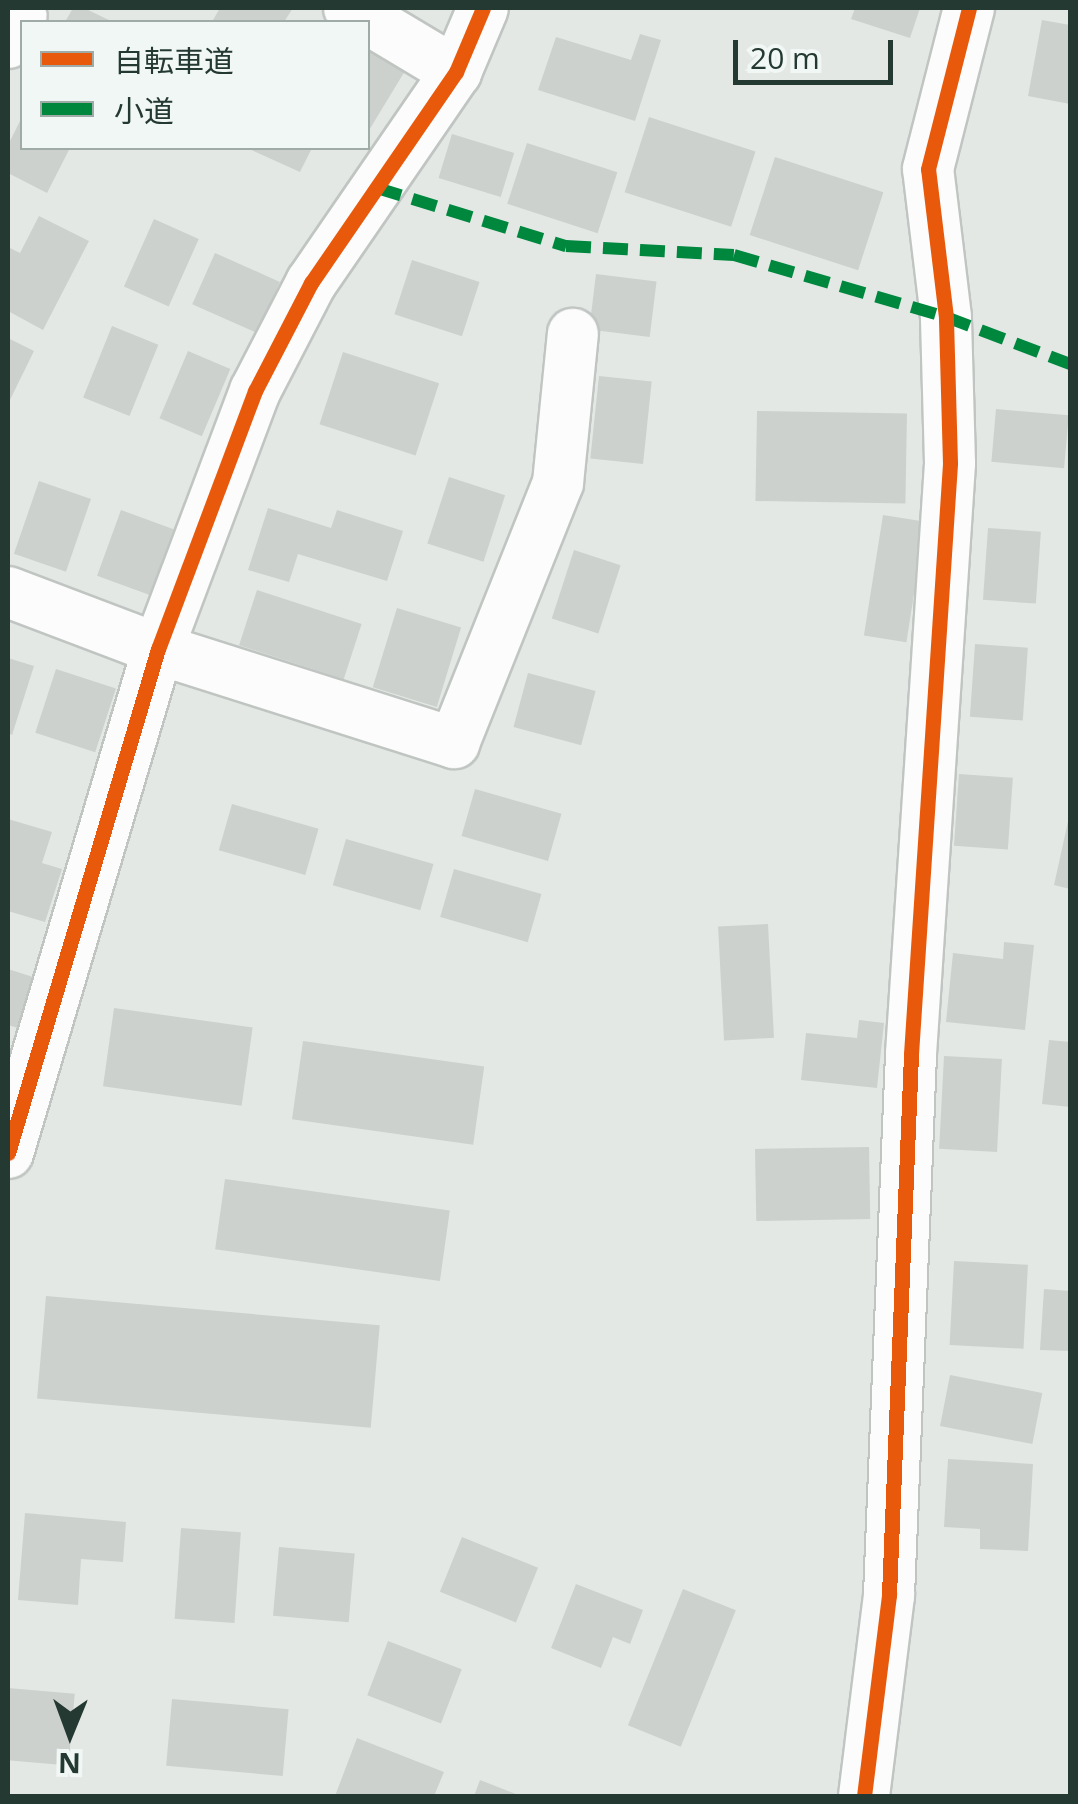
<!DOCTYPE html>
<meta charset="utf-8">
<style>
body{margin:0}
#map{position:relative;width:1078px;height:1804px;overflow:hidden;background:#e3e8e5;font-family:"Open Sans","Noto Sans JP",sans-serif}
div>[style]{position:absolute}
.building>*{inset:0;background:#ccd1ce;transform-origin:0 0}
.roads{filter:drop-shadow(2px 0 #c0c5c2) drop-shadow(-2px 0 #c0c5c2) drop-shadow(0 2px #c0c5c2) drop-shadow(0 -2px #c0c5c2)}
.street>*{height:50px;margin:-25px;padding:0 25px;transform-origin:25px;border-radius:25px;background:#fbfcfb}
.quiet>*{height:12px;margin-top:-6px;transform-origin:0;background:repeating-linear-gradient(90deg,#00873e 0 25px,transparent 0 37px)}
.cycleway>*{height:15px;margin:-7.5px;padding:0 7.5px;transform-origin:7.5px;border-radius:7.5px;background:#e8590c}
span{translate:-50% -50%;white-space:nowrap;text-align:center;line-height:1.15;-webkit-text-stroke:8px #f1f7f4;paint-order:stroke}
.frame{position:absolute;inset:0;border:10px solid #243931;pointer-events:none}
.legend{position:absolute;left:20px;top:20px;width:350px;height:130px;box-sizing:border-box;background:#f1f7f4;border:2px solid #9faba6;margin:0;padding:12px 18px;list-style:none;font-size:30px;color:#243931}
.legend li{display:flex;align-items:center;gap:20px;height:50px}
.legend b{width:50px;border:2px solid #9faba6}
.north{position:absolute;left:20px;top:1684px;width:100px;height:100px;-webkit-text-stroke:8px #f1f7f4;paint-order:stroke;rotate:181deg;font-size:28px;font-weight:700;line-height:40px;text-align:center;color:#243931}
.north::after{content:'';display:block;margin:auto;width:35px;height:45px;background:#243931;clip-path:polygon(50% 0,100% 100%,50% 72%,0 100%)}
.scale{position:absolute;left:733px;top:40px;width:160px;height:45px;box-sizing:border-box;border:5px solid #243931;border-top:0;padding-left:12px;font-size:30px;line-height:35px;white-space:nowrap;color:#243931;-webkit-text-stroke:8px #f1f7f4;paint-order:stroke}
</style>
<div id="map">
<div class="building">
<div style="clip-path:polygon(73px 8px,84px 8px,113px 22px,65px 22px)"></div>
<div style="clip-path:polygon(220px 8px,293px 8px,284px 22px,217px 22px,213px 20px)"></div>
<div style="clip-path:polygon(855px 8px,920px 8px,910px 38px,851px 19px)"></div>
<div style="clip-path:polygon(1042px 20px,1070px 25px,1070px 104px,1028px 96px)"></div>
<div style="clip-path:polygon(640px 34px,661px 40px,635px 121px,538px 90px,556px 37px,631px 60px)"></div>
<div style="clip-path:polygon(368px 42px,408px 66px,368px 132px)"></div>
<div style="clip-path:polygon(22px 117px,22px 148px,70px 148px,47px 193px,8px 173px,8px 145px)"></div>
<div style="left:649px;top:117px;width:112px;height:79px;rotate:18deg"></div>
<div style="left:452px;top:134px;width:65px;height:46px;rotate:17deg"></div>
<div style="left:527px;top:143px;width:95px;height:64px;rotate:18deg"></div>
<div style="clip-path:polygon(247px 148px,312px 148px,300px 172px)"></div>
<div style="left:775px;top:157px;width:114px;height:82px;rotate:18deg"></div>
<div style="clip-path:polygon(39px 216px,89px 241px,43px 330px,8px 311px,8px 247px,20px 253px)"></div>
<div style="left:154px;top:219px;width:49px;height:74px;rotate:24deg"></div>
<div style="left:215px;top:253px;width:71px;height:56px;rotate:24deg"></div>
<div style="left:412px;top:260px;width:71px;height:57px;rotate:18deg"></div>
<div style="left:596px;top:274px;width:61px;height:56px;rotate:7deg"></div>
<div style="left:112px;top:326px;width:50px;height:77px;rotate:22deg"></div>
<div style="clip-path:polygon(8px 338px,34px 351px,8px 404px)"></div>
<div style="left:188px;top:351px;width:46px;height:73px;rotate:23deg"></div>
<div style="left:343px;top:352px;width:101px;height:76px;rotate:18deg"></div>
<div style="left:599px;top:376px;width:53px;height:83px;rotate:6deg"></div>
<div style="left:996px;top:409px;width:73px;height:53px;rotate:5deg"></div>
<div style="left:757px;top:411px;width:150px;height:90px;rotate:1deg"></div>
<div style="left:449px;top:477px;width:59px;height:70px;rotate:18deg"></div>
<div style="left:39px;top:481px;width:55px;height:77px;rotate:19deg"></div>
<div style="clip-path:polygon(268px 508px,331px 528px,337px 510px,403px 531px,387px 581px,298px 554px,289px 582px,248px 570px)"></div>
<div style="left:121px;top:510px;width:56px;height:70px;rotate:20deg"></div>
<div style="left:883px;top:515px;width:43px;height:122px;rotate:9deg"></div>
<div style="left:988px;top:528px;width:53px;height:72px;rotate:4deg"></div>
<div style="left:574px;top:550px;width:49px;height:72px;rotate:18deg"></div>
<div style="left:257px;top:590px;width:110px;height:58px;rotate:18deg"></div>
<div style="left:397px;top:608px;width:67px;height:83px;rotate:17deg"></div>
<div style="left:975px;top:644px;width:53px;height:73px;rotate:4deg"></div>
<div style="clip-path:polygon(8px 658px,34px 666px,12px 735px,8px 733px)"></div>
<div style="left:56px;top:669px;width:63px;height:67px;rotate:18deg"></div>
<div style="left:528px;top:673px;width:70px;height:56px;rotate:15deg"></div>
<div style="left:959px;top:774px;width:54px;height:72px;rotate:4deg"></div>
<div style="left:475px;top:789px;width:90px;height:49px;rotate:16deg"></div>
<div style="left:232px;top:804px;width:90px;height:48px;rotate:16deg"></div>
<div style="clip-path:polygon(1069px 817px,1070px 817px,1070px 889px,1054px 885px)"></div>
<div style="clip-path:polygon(8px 819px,52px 832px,42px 863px,62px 869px,45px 922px,8px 911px)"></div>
<div style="left:346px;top:839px;width:91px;height:48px;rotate:16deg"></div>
<div style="left:454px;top:869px;width:91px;height:50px;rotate:16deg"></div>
<div style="left:768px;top:924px;width:114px;height:50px;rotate:87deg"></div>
<div style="clip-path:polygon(1004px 942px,1034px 945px,1025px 1030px,946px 1022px,953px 953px,1003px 959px)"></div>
<div style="clip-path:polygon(8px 969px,33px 977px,18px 1028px,8px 1025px)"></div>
<div style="left:114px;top:1008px;width:140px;height:79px;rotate:8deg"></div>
<div style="clip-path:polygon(859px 1020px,884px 1023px,877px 1088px,801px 1080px,806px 1033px,857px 1038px)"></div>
<div style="clip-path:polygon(1049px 1040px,1070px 1042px,1070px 1107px,1042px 1104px)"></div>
<div style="left:303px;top:1041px;width:183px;height:79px;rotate:8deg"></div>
<div style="left:944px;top:1056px;width:58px;height:93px;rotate:3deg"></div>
<div style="left:869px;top:1147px;width:72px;height:114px;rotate:89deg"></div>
<div style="left:225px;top:1179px;width:227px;height:71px;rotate:8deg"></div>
<div style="left:954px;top:1261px;width:74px;height:84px;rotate:3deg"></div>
<div style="clip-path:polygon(1044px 1289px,1070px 1291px,1070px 1351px,1040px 1350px)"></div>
<div style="left:46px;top:1296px;width:335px;height:103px;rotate:5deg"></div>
<div style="left:950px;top:1375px;width:94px;height:52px;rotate:11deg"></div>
<div style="clip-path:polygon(948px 1459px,1033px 1464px,1028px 1551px,980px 1549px,980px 1529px,944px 1527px)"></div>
<div style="clip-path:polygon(25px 1513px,126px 1522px,123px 1562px,81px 1559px,78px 1605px,18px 1600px)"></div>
<div style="left:181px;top:1528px;width:60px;height:91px;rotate:4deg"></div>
<div style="left:462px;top:1537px;width:82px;height:59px;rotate:22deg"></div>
<div style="left:279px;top:1547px;width:76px;height:69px;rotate:5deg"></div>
<div style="clip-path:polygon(576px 1584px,643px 1610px,630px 1644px,613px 1637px,601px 1668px,551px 1648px)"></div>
<div style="left:683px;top:1589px;width:57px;height:147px;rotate:22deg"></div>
<div style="left:388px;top:1641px;width:79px;height:58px;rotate:21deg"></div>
<div style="left:8px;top:1688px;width:67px;height:72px;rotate:5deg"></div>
<div style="left:172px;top:1699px;width:117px;height:67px;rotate:5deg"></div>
<div style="clip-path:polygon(357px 1738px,444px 1772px,434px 1796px,335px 1796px)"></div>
<div style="clip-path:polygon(480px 1780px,521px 1796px,474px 1796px)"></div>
</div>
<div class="roads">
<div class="street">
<div style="left:349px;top:8px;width:125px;rotate:30.9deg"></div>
<div style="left:8px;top:43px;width:30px;rotate:-63deg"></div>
<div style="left:8px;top:592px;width:160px;rotate:20.8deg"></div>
<div style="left:158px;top:649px;width:311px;rotate:17.6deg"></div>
<div style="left:454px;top:743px;width:280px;rotate:-68.2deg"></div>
<div style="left:558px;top:483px;width:150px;rotate:-84.3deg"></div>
<div style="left:8px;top:1153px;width:526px;rotate:-73.43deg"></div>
<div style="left:158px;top:649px;width:276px;rotate:-69.4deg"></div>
<div style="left:255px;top:391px;width:122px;rotate:-62.6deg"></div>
<div style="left:311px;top:283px;width:256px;rotate:-55.5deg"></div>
<div style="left:456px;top:72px;width:69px;rotate:-67.1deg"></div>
<div style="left:864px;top:1796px;width:203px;rotate:-82.9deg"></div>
<div style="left:889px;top:1595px;width:541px;rotate:-87.67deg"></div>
<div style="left:911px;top:1054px;width:592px;rotate:-86.22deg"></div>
<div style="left:950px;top:463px;width:146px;rotate:-91.6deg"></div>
<div style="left:946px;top:317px;width:149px;rotate:-96.9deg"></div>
<div style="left:928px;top:169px;width:166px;rotate:-75.7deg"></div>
</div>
</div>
<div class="quiet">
<div style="left:377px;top:188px;width:198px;rotate:17.1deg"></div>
<div style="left:566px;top:246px;width:168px;rotate:3.1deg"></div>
<div style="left:734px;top:255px;width:221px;rotate:16.3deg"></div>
<div style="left:946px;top:317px;width:133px;rotate:20.8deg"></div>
</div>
<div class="cycleway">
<div style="left:8px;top:1153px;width:526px;rotate:-73.43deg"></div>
<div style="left:158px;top:649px;width:276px;rotate:-69.4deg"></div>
<div style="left:255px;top:391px;width:122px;rotate:-62.6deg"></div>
<div style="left:311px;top:283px;width:256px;rotate:-55.5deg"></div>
<div style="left:456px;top:72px;width:69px;rotate:-67.1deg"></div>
<div style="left:864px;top:1796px;width:203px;rotate:-82.9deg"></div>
<div style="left:889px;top:1595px;width:541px;rotate:-87.67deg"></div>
<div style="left:911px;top:1054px;width:592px;rotate:-86.22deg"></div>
<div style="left:950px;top:463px;width:146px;rotate:-91.6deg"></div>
<div style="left:946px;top:317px;width:149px;rotate:-96.9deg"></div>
<div style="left:928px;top:169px;width:166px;rotate:-75.7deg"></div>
</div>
<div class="frame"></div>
<ul class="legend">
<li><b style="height:12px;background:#e8590c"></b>自転車道</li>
<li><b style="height:12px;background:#00873e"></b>小道</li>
</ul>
<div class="north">N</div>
<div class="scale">20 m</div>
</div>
